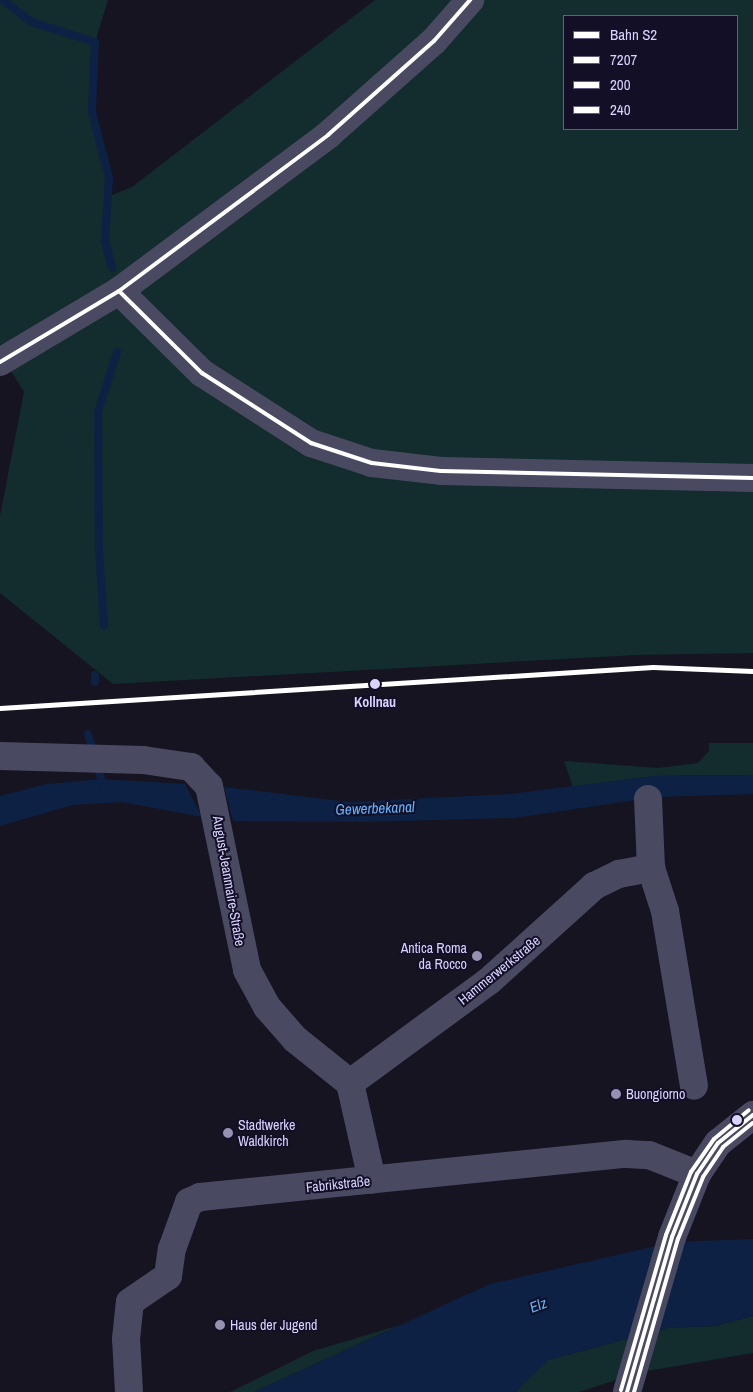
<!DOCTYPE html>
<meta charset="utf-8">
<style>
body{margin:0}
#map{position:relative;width:753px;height:1392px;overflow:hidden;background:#161421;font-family:"Archivo Narrow",sans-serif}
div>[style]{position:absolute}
.green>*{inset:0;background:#132c2d}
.water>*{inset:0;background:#0d2144}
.stream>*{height:8px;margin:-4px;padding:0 4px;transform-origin:4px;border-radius:4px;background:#0d2144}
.minor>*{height:28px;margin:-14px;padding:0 14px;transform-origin:14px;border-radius:14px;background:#4a4962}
.tertiary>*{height:28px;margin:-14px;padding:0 14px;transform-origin:14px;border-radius:14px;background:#4a4962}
.bus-1>*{height:4px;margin:-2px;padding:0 2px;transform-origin:2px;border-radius:2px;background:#fff}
.bus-2>*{height:4px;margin:-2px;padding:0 2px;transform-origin:2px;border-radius:2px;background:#fff}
.bus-3>*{height:4px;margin:-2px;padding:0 2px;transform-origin:2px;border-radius:2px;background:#fff}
.rail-1>*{height:5px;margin:-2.5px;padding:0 2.5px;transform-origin:2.5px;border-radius:2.5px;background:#fff}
.dots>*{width:14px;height:14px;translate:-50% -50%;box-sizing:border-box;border:2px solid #130f26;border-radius:50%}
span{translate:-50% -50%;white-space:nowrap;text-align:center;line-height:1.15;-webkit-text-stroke:4px #130f26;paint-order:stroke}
.stop-label{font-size:14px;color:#d9d4ff;font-weight:700}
.street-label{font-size:14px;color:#d9d4ff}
.poi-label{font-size:14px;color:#d9d4ff}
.right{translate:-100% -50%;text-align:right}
.left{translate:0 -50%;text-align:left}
.water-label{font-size:15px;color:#62b6ff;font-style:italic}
.legend{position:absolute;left:563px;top:15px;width:175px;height:115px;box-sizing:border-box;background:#130f26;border:1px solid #625e7d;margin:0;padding:6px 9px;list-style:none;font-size:15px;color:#d9d4ff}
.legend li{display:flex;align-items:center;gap:10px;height:25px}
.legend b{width:25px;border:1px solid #625e7d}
</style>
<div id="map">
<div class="green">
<div style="clip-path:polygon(evenodd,0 0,108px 0,95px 42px,92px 112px,109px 178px,107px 197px,132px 187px,375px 0,753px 0,753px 653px,636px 655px,113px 684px,0 593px,0 516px,24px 392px,4px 360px,0 362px,0 0,564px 16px,737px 16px,737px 129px,564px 129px,564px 16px)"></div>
<div style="clip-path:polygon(709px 743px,753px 743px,753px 775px,654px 776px,573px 787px,564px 761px,658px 768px,698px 763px,709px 751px)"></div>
<div style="clip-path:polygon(753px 1316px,753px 1353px,641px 1372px,579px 1392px,515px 1392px,548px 1360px,668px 1328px,715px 1326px)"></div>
<div style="clip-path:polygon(400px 1325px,254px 1392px,230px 1392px,313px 1351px)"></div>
</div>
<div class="water">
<div style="clip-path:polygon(753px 775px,753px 794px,657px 797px,514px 818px,362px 822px,233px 821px,224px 787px,349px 802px,510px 794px,654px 776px)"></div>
<div style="clip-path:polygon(103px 779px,185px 784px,202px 817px,122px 802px,72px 805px,0 826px,0 796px,47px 784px)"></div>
<div style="clip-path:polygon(753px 1239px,753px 1316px,715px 1326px,668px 1328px,548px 1360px,515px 1392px,254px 1392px,490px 1284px,674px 1242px)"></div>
</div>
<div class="stream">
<div style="left:3px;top:0;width:36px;rotate:38deg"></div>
<div style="left:31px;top:22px;width:67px;rotate:17.4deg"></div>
<div style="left:95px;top:42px;width:70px;rotate:92.5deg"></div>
<div style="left:92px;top:112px;width:68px;rotate:75.6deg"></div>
<div style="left:109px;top:178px;width:63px;rotate:93.6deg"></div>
<div style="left:105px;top:241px;width:28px;rotate:75deg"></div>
<div style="left:104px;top:625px;width:76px;rotate:-93.8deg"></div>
<div style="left:99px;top:549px;width:137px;rotate:-90.4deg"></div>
<div style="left:98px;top:412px;width:63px;rotate:-72.4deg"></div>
<div style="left:95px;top:682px;width:7px;rotate:-90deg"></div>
<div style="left:88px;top:734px;width:20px;rotate:72deg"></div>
<div style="left:98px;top:764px;width:25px;rotate:79deg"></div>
</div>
<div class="minor">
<div style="left:119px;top:291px;width:117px;rotate:44.7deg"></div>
<div style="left:202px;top:373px;width:130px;rotate:32.7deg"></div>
<div style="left:311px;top:443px;width:64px;rotate:18.2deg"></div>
<div style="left:372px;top:463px;width:69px;rotate:6.6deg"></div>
<div style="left:441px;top:471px;width:312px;rotate:1.3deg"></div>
<div style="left:0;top:756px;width:143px;rotate:1.6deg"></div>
<div style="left:143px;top:760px;width:49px;rotate:8.3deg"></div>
<div style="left:191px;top:767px;width:26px;rotate:47deg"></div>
<div style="left:209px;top:786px;width:188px;rotate:78.3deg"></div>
<div style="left:247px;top:970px;width:42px;rotate:61.6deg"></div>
<div style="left:267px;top:1007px;width:43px;rotate:48.8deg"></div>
<div style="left:295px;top:1039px;width:70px;rotate:38.7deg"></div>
<div style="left:350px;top:1083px;width:99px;rotate:77.2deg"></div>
<div style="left:648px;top:799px;width:69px;rotate:87.5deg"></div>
<div style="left:651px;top:868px;width:45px;rotate:72deg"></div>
<div style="left:665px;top:911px;width:177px;rotate:80.6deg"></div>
<div style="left:350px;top:1083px;width:172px;rotate:-36.3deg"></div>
<div style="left:489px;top:981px;width:142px;rotate:-42.1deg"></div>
<div style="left:594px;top:886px;width:28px;rotate:-26deg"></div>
<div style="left:619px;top:874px;width:33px;rotate:-11deg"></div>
<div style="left:129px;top:1392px;width:53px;rotate:-93.2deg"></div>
<div style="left:126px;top:1339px;width:37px;rotate:-84deg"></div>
<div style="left:130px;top:1302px;width:46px;rotate:-34.4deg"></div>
<div style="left:168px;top:1276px;width:27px;rotate:-82deg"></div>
<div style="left:172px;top:1249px;width:50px;rotate:-70.1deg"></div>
<div style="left:189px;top:1202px;width:12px;rotate:-24deg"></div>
<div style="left:200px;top:1197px;width:429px;rotate:-5.8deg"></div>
<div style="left:627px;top:1154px;width:22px;rotate:3deg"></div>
<div style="left:649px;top:1155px;width:52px;rotate:21.6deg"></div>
</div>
<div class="tertiary">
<div style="left:0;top:362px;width:139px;rotate:-30.8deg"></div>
<div style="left:119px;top:291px;width:261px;rotate:-36.7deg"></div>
<div style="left:328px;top:135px;width:142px;rotate:-41.6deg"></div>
<div style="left:434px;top:41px;width:55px;rotate:-48.7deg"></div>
<div style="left:627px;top:1392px;width:161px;rotate:-73.8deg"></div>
<div style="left:672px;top:1237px;width:68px;rotate:-68.4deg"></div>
<div style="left:697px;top:1174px;width:37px;rotate:-56deg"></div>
<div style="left:718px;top:1143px;width:45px;rotate:-38.7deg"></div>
</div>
<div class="bus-1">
<div style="left:119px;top:291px;width:117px;rotate:44.7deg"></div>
<div style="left:202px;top:373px;width:130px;rotate:32.7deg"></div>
<div style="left:311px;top:443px;width:64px;rotate:18.2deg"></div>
<div style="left:372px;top:463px;width:69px;rotate:6.6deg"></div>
<div style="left:441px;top:471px;width:312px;rotate:1.3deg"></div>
<div style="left:0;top:362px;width:139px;rotate:-30.8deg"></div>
<div style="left:119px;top:291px;width:261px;rotate:-36.7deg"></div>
<div style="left:328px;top:135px;width:142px;rotate:-41.6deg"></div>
<div style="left:434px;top:41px;width:55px;rotate:-48.7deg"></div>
<div style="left:627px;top:1392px;width:161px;rotate:-73.8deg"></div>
<div style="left:672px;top:1237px;width:68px;rotate:-68.4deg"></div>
<div style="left:697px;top:1174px;width:37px;rotate:-56deg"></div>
<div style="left:718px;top:1143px;width:45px;rotate:-38.7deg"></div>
</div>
<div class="bus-2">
<div style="left:634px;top:1392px;width:159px;rotate:-74deg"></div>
<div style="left:678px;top:1239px;width:67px;rotate:-68deg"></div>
<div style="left:703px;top:1177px;width:36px;rotate:-56deg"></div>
<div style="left:723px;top:1147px;width:38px;rotate:-39deg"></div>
</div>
<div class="bus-3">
<div style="left:621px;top:1390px;width:161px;rotate:-73.8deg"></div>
<div style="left:666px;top:1235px;width:68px;rotate:-68.4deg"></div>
<div style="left:691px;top:1172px;width:40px;rotate:-55.1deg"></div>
<div style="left:714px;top:1139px;width:45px;rotate:-39.6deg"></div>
</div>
<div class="rail-1">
<div style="left:0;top:708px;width:654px;rotate:-3.59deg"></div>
<div style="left:653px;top:667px;width:100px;rotate:2.3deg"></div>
</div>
<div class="dots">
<div style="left:375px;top:684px;background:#d9d4ff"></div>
<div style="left:477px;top:956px;background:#9591b1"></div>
<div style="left:616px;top:1094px;background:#9591b1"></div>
<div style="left:737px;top:1120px;background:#d9d4ff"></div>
<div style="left:228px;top:1133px;background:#9591b1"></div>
<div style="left:220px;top:1325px;background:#9591b1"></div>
</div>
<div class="stop-label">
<span style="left:375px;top:702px">Kollnau</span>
</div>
<div class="street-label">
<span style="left:229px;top:881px;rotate:80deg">August-Jeanmaire-Straße</span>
<span style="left:499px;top:970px;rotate:-39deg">Hammerwerkstraße</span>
<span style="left:338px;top:1184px;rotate:-6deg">Fabrikstraße</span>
</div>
<div class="poi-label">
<span class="right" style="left:467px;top:956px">Antica Roma<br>da Rocco</span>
<span class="left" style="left:626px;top:1094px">Buongiorno</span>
<span class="left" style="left:238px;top:1133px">Stadtwerke<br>Waldkirch</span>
<span class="left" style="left:230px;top:1325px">Haus der Jugend</span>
</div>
<div class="water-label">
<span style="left:375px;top:808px;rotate:-2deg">Gewerbekanal</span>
<span style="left:538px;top:1305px;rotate:-21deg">Elz</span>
</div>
<ul class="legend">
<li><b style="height:6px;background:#fff"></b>Bahn S2</li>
<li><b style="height:6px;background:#fff"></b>7207</li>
<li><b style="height:6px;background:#fff"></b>200</li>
<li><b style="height:6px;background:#fff"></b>240</li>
</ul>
</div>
